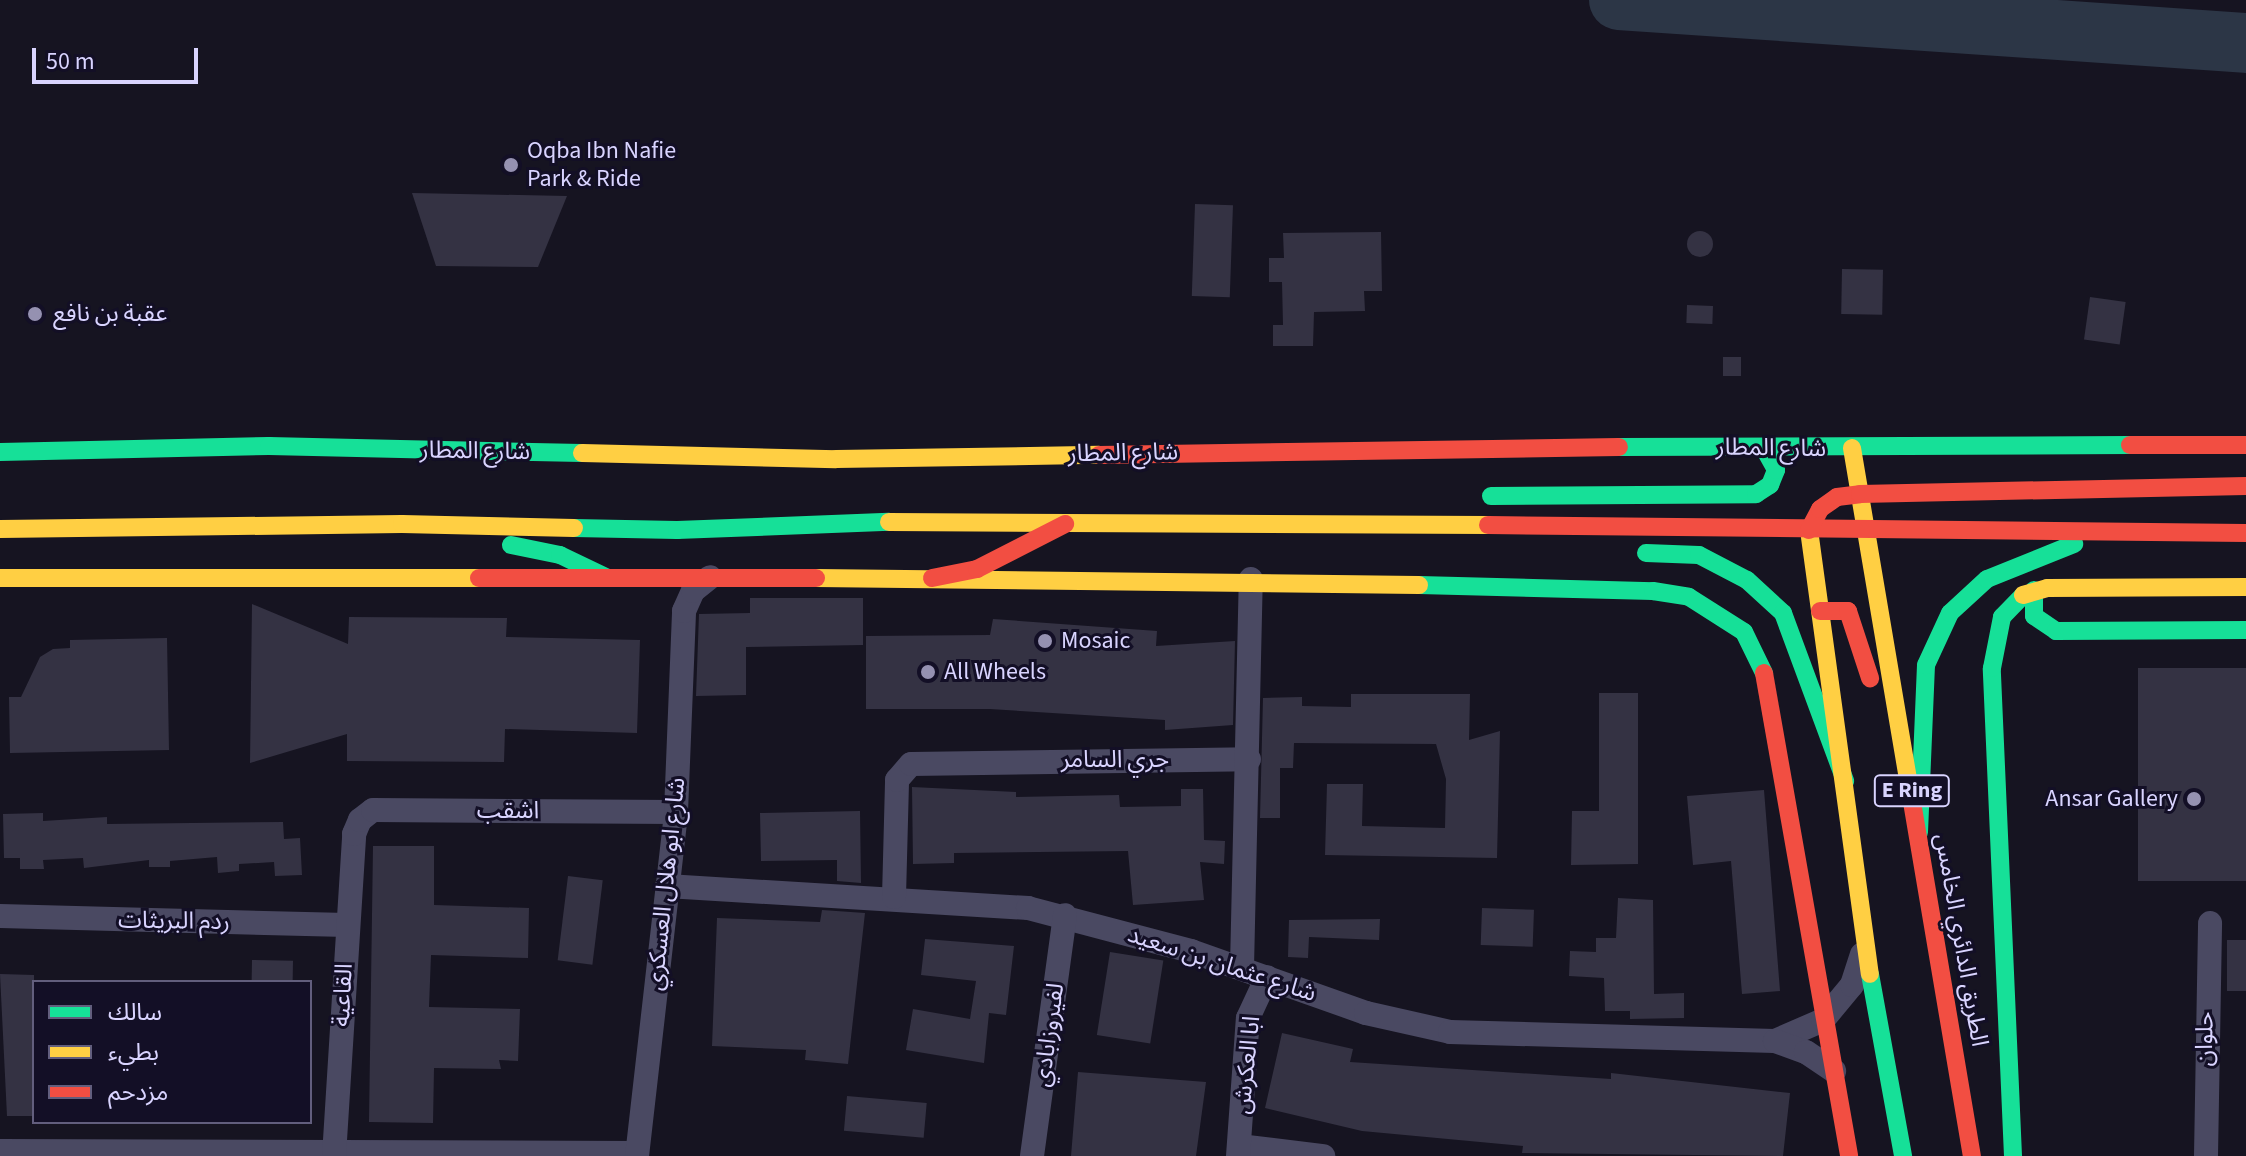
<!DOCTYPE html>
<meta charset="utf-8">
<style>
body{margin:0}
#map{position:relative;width:2246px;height:1156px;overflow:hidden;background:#161421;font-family:"Source Sans 3","Noto Sans Arabic",sans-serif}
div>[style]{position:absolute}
.taxiway>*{height:60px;margin:-30px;padding:0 30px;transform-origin:30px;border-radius:30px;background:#2c3646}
.building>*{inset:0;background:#343243;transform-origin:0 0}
.round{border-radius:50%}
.street>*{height:24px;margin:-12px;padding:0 12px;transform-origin:12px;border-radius:12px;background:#4a4962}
.fast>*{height:18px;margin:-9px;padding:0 9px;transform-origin:9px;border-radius:9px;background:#16e098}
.slow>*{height:18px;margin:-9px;padding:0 9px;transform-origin:9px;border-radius:9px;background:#ffcf43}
.jam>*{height:18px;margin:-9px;padding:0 9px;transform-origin:9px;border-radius:9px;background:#f24e42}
.dots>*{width:22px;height:22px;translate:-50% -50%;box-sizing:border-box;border:4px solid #130f26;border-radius:50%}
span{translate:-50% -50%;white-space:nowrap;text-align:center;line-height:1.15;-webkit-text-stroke:6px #130f26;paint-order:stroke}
.shield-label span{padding:2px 6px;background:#130f26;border:2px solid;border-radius:6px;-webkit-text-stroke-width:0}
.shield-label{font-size:22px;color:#d9d4ff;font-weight:700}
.poi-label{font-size:24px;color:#d9d4ff}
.left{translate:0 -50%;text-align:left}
.right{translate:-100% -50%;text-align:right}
.street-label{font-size:24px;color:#d9d4ff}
.legend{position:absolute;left:32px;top:980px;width:280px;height:144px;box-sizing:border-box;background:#130f26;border:2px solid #625e7d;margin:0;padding:10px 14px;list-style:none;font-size:24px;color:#d9d4ff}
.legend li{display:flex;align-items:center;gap:16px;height:40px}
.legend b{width:40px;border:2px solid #625e7d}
.scale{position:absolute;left:32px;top:48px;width:166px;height:36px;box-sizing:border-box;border:4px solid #d9d4ff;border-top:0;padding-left:10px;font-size:24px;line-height:28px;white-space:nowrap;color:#d9d4ff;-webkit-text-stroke:6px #130f26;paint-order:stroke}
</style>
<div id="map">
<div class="taxiway">
<div style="left:1619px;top:0;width:628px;rotate:3.92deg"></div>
</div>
<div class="building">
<div style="clip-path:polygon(412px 193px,567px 196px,538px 267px,436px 266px)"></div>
<div style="left:1195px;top:204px;width:38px;height:92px;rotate:2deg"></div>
<div class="round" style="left:1687px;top:231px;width:26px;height:26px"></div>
<div style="clip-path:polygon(1381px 232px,1382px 291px,1364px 291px,1365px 311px,1314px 312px,1313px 346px,1273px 346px,1273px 325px,1283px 325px,1282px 282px,1269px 282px,1269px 258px,1284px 258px,1283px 233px)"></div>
<div style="left:1842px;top:269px;width:41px;height:45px;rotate:1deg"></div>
<div style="left:2090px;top:297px;width:36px;height:43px;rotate:8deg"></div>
<div style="left:1687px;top:305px;width:26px;height:18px;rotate:2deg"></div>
<div style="left:1723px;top:357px;width:18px;height:19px"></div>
<div style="clip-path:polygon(750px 598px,863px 598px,863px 645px,746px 647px,746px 695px,696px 696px,699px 614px,750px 613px)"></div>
<div style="clip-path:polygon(252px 604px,348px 644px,349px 617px,507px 618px,506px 637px,640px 640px,637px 733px,505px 729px,504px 762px,347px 761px,347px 734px,250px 763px)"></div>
<div style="clip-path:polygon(993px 619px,1157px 631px,1156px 646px,1235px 641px,1233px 725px,1165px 730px,1165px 720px,990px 709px,866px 709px,866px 636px,990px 635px)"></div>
<div style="clip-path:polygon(167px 638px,169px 750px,10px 753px,9px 697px,21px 697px,40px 657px,53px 649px,70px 648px,70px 640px)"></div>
<div style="left:2246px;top:668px;width:213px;height:108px;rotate:90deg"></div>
<div style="clip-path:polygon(1599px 693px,1638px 693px,1638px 864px,1571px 865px,1572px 811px,1599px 811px)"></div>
<div style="clip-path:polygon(1351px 694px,1470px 694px,1469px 740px,1500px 731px,1497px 858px,1325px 855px,1327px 784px,1363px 784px,1362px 826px,1445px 828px,1446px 779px,1436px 744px,1294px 743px,1293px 768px,1280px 768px,1280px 818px,1260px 818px,1263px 698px,1302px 697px,1302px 706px,1351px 707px)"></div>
<div style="clip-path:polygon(912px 787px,1016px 792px,1016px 797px,1119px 795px,1120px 807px,1181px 806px,1181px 789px,1203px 789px,1204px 840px,1225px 841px,1224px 864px,1200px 862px,1204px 900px,1133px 905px,1128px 851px,954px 853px,954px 863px,913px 864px)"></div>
<div style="clip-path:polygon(1764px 790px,1780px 991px,1742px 994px,1731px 861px,1693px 865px,1687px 796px)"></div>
<div style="clip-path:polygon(860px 811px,861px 883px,837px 881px,837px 860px,761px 861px,760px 813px)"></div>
<div style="clip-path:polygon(43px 813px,43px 821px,107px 817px,107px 824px,283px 822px,284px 839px,300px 838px,302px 875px,275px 876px,274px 862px,239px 864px,239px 871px,218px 873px,217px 857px,170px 861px,170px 867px,149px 867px,149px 860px,84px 868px,83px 858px,43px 860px,44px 869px,20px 869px,20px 858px,4px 858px,3px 814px)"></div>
<div style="clip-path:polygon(373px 846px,434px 846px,434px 905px,529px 908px,528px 958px,431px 955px,429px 1007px,520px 1009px,518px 1061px,499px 1060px,501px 1069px,434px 1068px,433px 1123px,369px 1122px)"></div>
<div style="left:568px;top:876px;width:35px;height:85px;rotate:7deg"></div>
<div style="clip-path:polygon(1618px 898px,1653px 900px,1654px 994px,1684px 993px,1684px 1018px,1630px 1019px,1630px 1011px,1605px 1011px,1604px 978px,1569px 976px,1570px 951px,1596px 952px,1596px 938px,1616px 938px)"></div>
<div style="left:1482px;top:908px;width:52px;height:37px;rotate:2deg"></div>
<div style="clip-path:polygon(822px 910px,865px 913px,848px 1064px,805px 1060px,806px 1050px,712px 1046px,717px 918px,820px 922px)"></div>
<div style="clip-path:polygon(1380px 919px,1379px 940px,1309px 937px,1308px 958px,1288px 957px,1289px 920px)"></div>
<div style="clip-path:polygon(925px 939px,1014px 946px,1006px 1015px,989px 1013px,984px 1063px,906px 1050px,913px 1009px,970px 1019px,976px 981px,921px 975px)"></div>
<div style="left:2227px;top:940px;width:19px;height:51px"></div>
<div style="left:1110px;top:952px;width:54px;height:84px;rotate:9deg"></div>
<div style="left:252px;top:960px;width:41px;height:22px;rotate:1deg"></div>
<div style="clip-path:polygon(0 974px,34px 975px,34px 1116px,7px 1116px)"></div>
<div style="clip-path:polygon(1282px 1033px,1353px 1049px,1350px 1062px,1611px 1079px,1611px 1073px,1790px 1093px,1783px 1156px,1522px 1153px,1523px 1146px,1362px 1131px,1265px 1108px)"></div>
<div style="clip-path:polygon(1078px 1072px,1206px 1082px,1196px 1156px,1071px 1156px)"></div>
<div style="left:847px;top:1096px;width:80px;height:35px;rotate:5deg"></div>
</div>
<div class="street">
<div style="left:667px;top:886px;width:362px;rotate:3.5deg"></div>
<div style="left:1028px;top:908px;width:169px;rotate:14.8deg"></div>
<div style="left:1191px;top:951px;width:186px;rotate:19.5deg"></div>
<div style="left:1366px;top:1013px;width:86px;rotate:12.7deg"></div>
<div style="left:1450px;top:1032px;width:325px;rotate:1.6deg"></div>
<div style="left:1775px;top:1041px;width:52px;rotate:-23.6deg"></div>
<div style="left:1823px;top:1020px;width:45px;rotate:-50.4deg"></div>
<div style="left:1852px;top:985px;width:32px;rotate:-72deg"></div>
<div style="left:894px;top:897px;width:117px;rotate:-88.5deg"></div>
<div style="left:897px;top:780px;width:21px;rotate:-49deg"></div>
<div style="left:911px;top:764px;width:338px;rotate:-0.8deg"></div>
<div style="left:0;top:916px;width:347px;rotate:1.5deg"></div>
<div style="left:1242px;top:967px;width:388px;rotate:-88.7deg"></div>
<div style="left:1775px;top:1041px;width:33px;rotate:20deg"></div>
<div style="left:1806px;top:1052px;width:34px;rotate:34deg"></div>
<div style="left:1239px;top:1146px;width:85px;rotate:6.8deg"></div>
<div style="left:0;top:1151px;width:637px;rotate:0.18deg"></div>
<div style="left:334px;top:1156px;width:323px;rotate:-86.4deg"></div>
<div style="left:354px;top:834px;width:15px;rotate:-67deg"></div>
<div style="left:360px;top:820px;width:16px;rotate:-38deg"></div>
<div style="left:373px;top:810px;width:303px;rotate:0.4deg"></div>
<div style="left:637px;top:1156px;width:346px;rotate:-83.5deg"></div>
<div style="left:676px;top:812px;width:201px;rotate:-87.7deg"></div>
<div style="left:684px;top:611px;width:22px;rotate:-66deg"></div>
<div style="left:693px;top:591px;width:22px;rotate:-39deg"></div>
<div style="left:1032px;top:1156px;width:243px;rotate:-82.2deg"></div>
<div style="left:1238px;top:1156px;width:138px;rotate:-85.9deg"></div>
<div style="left:1248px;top:1018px;width:45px;rotate:-65.1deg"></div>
<div style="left:2206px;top:1156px;width:233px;rotate:-89deg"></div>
</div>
<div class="fast">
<div style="left:1619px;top:447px;width:511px;rotate:-0.22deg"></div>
<div style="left:0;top:452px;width:269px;rotate:-1.3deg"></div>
<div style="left:269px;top:446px;width:313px;rotate:1.3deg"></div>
<div style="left:1491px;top:496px;width:265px;rotate:-0.4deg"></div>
<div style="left:1756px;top:494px;width:17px;rotate:-33deg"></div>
<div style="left:1770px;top:485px;width:16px;rotate:-68deg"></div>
<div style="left:1776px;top:470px;width:25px;rotate:-119deg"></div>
<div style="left:574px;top:528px;width:103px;rotate:1.1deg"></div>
<div style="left:677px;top:530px;width:212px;rotate:-2.2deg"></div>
<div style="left:511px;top:545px;width:50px;rotate:11.5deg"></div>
<div style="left:560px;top:555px;width:51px;rotate:25.6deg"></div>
<div style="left:1646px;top:553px;width:53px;rotate:2.2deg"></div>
<div style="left:1699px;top:555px;width:54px;rotate:27.5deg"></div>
<div style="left:1747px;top:580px;width:49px;rotate:42.5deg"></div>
<div style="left:1783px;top:613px;width:179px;rotate:69.7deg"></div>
<div style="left:1419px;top:585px;width:234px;rotate:1.5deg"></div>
<div style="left:1653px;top:591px;width:36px;rotate:9deg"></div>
<div style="left:1689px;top:597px;width:65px;rotate:32.5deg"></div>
<div style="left:1744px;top:632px;width:46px;rotate:64deg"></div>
<div style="left:2034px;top:590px;width:26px;rotate:90deg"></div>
<div style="left:2034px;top:616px;width:27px;rotate:34deg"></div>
<div style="left:2056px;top:631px;width:190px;rotate:-0.3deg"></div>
<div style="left:1919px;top:832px;width:167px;rotate:-87.6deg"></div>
<div style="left:1926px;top:665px;width:57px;rotate:-65.2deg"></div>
<div style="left:1950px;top:613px;width:50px;rotate:-42.6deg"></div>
<div style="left:1987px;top:579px;width:94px;rotate:-21.9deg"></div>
<div style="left:1870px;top:974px;width:185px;rotate:79.7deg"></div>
<div style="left:2013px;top:1156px;width:488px;rotate:-92.5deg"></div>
<div style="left:1992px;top:668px;width:52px;rotate:-78.9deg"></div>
<div style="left:2002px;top:617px;width:30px;rotate:-46deg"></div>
</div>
<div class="slow">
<div style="left:1852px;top:448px;width:359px;rotate:80.4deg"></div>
<div style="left:582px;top:453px;width:254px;rotate:1.4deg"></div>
<div style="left:836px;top:459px;width:263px;rotate:-0.9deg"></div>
<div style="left:889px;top:522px;width:599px;rotate:0.29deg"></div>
<div style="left:0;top:529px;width:402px;rotate:-0.7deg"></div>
<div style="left:402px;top:524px;width:172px;rotate:1.3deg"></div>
<div style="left:1809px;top:530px;width:448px;rotate:82.2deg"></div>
<div style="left:0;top:578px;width:479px"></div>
<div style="left:816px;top:578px;width:603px;rotate:0.67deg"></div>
<div style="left:2023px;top:595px;width:25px;rotate:-16deg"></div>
<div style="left:2047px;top:588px;width:199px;rotate:-0.3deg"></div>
</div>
<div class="jam">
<div style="left:2130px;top:445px;width:116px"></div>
<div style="left:1099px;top:455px;width:520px;rotate:-0.88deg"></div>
<div style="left:1488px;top:525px;width:758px;rotate:0.6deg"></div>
<div style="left:1809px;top:530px;width:24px;rotate:-62deg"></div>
<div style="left:1820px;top:509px;width:21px;rotate:-35deg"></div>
<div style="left:1837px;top:497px;width:23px;rotate:-7deg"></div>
<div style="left:1860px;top:494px;width:386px;rotate:-1.2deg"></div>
<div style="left:479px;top:578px;width:337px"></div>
<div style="left:932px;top:578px;width:46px;rotate:-11.3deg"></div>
<div style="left:977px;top:569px;width:99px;rotate:-27.1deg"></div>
<div style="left:1820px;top:611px;width:28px"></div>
<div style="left:1848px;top:611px;width:71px;rotate:71.8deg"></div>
<div style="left:1764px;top:673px;width:490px;rotate:80deg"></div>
<div style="left:1912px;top:802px;width:359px;rotate:80.4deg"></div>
</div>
<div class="dots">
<div style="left:511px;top:165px;background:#9591b1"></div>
<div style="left:35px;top:314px;background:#9591b1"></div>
<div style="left:1045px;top:641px;background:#9591b1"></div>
<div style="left:928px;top:672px;background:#9591b1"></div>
<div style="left:2194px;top:799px;background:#9591b1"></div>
</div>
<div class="shield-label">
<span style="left:1912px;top:791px">E Ring</span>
</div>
<div class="poi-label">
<span class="left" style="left:527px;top:165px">Oqba Ibn Nafie<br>Park &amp; Ride</span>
<span class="left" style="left:53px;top:314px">عقبة بن نافع</span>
<span class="left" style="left:1061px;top:641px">Mosaic</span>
<span class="left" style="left:944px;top:672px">All Wheels</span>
<span class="right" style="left:2178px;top:799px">Ansar Gallery</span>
</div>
<div class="street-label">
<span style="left:1771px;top:448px;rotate:1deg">شارع المطار</span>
<span style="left:475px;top:451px;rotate:1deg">شارع المطار</span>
<span style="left:1123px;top:453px;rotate:-1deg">شارع المطار</span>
<span style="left:1115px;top:760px">جري السامر</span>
<span style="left:508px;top:811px">اشقب</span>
<span style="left:666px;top:884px;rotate:-84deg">شارع ابو هلال العسكري</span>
<span style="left:174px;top:921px;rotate:1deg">ردم البريثات</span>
<span style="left:1961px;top:940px;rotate:80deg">الطريق الدائري الخامس</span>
<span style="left:1222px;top:964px;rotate:18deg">شارع عثمان بن سعيد</span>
<span style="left:343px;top:995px;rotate:-87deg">القاعية</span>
<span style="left:1049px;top:1035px;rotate:-82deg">لفيروزابادي</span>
<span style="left:2205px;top:1039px;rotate:-89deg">حلوان</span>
<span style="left:1247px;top:1065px;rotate:-84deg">ابا العكرش</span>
</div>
<ul class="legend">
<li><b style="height:10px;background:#16e098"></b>سالك</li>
<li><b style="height:10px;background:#ffcf43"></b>بطيء</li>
<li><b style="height:10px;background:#f24e42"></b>مزدحم</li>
</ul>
<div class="scale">50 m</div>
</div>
